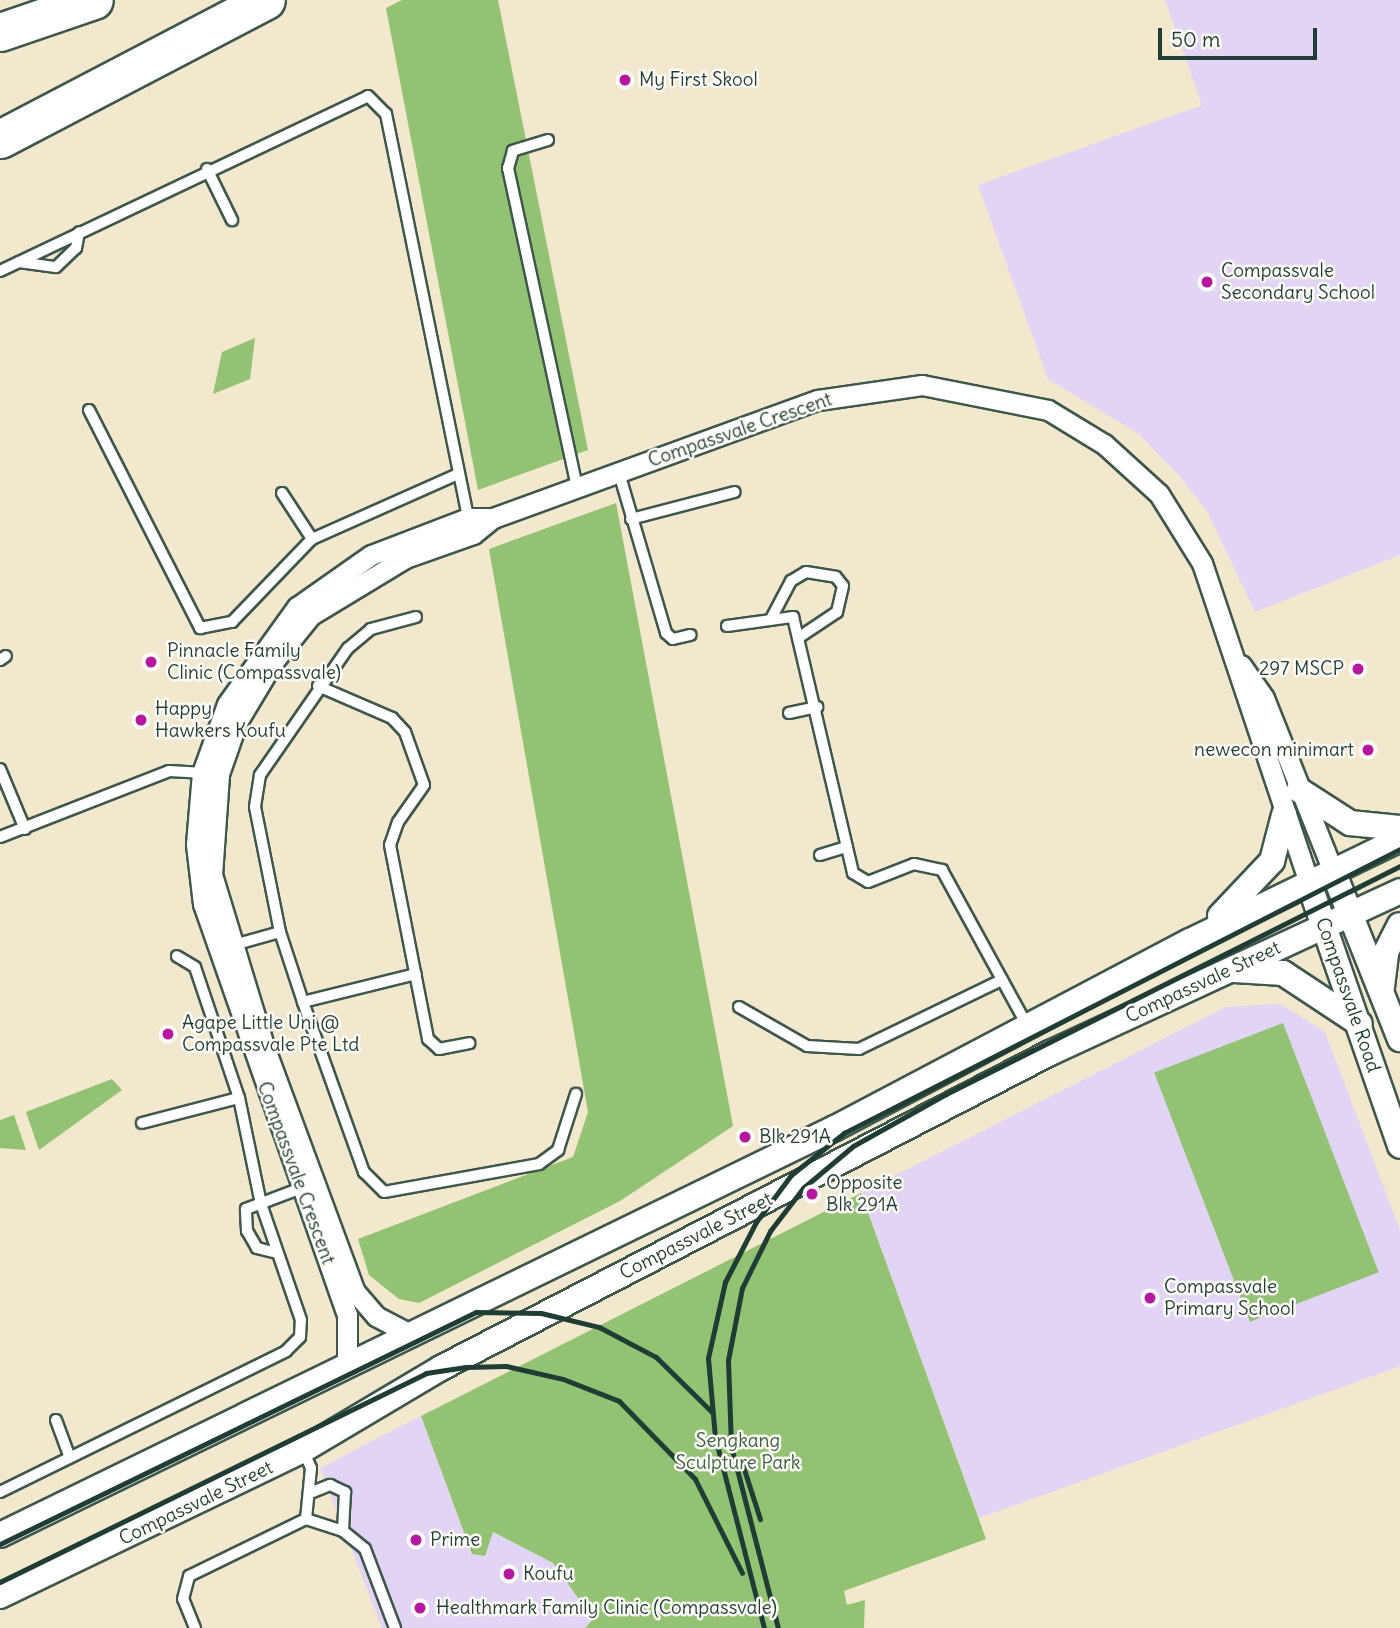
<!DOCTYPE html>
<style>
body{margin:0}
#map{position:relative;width:1400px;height:1628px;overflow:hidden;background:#f1e8ce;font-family:Delius,sans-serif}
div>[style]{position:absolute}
.built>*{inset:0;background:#e1d4f4}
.green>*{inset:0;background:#93c372;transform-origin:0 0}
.roads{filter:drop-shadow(2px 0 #3e574b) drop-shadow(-2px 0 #3e574b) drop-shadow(0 2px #3e574b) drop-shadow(0 -2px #3e574b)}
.service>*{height:10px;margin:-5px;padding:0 5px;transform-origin:5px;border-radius:5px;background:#fff}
.minor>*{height:19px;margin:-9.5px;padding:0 9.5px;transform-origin:9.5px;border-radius:9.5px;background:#fff}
.tertiary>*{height:24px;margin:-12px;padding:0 12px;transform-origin:12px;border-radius:12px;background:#fff}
.motorway>*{height:37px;margin:-18.5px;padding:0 18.5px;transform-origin:18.5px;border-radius:18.5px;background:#fff}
.rail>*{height:5px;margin:-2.5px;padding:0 2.5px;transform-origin:2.5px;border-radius:2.5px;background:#1f3d34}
.dots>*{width:19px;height:19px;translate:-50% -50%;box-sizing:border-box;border:4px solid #fdfcf7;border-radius:50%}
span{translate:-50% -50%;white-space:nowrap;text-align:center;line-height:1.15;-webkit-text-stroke:5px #fdfcf7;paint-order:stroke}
.poi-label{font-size:19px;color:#1f3d34}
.left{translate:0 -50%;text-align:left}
.right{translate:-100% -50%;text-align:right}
.street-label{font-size:19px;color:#1f3d34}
.park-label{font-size:19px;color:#3c5e44}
.scale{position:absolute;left:1158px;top:28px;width:159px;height:32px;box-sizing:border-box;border:4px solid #1f3d34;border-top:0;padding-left:9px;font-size:21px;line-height:24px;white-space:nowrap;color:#1f3d34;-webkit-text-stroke:5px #fdfcf7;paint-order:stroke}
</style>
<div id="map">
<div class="built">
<div style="clip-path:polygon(1165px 0,1400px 0,1400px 555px,1255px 612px,1207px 511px,1181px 478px,1139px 434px,1048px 379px,978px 185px,1202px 105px)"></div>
<div style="clip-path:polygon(1281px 1004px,1325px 1032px,1400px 1230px,1400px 1366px,979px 1518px,861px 1193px,1226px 1007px)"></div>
<div style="clip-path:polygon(421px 1416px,472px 1554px,492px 1532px,553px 1563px,593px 1619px,585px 1628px,382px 1628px,320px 1468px)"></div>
</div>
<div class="green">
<div style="clip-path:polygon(402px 0,498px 0,588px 450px,478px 490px,386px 8px)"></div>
<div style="clip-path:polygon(255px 338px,250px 379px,213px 394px,222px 352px)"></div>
<div style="clip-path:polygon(616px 503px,733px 1126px,620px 1201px,419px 1303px,399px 1299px,369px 1275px,358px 1239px,573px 1157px,588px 1112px,489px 549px)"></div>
<div style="left:1283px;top:1023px;width:267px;height:138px;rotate:69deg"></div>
<div style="clip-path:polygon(112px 1079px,122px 1090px,39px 1150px,26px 1112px)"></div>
<div style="clip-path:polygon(14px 1115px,26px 1150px,0 1148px,0 1120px)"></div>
<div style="clip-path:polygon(861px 1193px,986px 1539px,844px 1591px,847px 1605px,865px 1600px,864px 1628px,585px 1628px,593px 1619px,553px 1563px,493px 1532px,485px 1556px,472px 1554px,421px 1416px)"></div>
</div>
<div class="roads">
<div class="service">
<div style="left:548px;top:140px;width:37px;rotate:163deg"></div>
<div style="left:513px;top:151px;width:18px;rotate:106deg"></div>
<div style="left:508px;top:168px;width:326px;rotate:77.8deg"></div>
<div style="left:207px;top:169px;width:57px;rotate:63.9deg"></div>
<div style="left:19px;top:262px;width:37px;rotate:8deg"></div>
<div style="left:56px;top:267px;width:28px;rotate:-44deg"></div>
<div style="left:76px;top:248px;width:16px;rotate:-79deg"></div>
<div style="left:0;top:271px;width:407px;rotate:-25.4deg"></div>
<div style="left:368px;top:96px;width:25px;rotate:45deg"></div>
<div style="left:386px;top:114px;width:415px;rotate:78.5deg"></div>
<div style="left:89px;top:410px;width:245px;rotate:63deg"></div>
<div style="left:200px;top:628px;width:33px;rotate:-11deg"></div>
<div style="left:232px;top:622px;width:115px;rotate:-46.1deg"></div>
<div style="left:312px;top:539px;width:158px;rotate:-24deg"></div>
<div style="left:619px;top:473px;width:167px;rotate:73.6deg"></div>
<div style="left:666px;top:633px;width:9px;rotate:41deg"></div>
<div style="left:673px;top:639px;width:18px;rotate:-13deg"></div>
<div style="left:282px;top:493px;width:55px;rotate:56.9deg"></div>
<div style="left:631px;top:519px;width:107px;rotate:-14.6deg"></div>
<div style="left:416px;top:617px;width:47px;rotate:165.1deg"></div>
<div style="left:371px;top:629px;width:30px;rotate:140deg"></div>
<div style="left:348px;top:648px;width:155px;rotate:124.7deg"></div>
<div style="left:260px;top:775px;width:32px;rotate:99deg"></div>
<div style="left:255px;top:807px;width:127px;rotate:78.7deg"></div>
<div style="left:280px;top:932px;width:74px;rotate:71.8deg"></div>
<div style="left:303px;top:1002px;width:181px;rotate:70.3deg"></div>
<div style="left:364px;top:1172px;width:28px;rotate:45deg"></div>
<div style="left:384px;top:1192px;width:158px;rotate:-10.2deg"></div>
<div style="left:539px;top:1164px;width:24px;rotate:-36deg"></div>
<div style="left:558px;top:1150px;width:59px;rotate:-72.2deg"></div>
<div style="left:772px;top:617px;width:41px;rotate:-62.2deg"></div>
<div style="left:791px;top:581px;width:17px;rotate:-31deg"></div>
<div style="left:806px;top:572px;width:30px;rotate:9deg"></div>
<div style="left:836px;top:577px;width:11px;rotate:52deg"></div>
<div style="left:843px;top:586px;width:27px;rotate:103deg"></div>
<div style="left:837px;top:612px;width:43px;rotate:146.3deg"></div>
<div style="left:727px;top:626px;width:67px;rotate:-7.8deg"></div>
<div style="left:793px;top:617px;width:263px;rotate:76.8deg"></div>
<div style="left:853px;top:873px;width:17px;rotate:31deg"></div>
<div style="left:868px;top:882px;width:49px;rotate:-21.4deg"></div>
<div style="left:914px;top:864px;width:29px;rotate:12deg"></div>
<div style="left:942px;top:870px;width:177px;rotate:61.3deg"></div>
<div style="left:0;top:660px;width:7px;rotate:-34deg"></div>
<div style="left:318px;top:686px;width:81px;rotate:23.4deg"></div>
<div style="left:392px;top:718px;width:19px;rotate:47deg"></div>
<div style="left:405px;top:732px;width:56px;rotate:70.3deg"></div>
<div style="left:424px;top:785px;width:45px;rotate:125.1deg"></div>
<div style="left:398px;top:822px;width:24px;rotate:109deg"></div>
<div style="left:390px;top:845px;width:198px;rotate:78.9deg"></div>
<div style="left:428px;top:1039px;width:15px;rotate:42deg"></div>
<div style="left:439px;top:1049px;width:31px;rotate:-11deg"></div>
<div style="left:789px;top:713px;width:29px;rotate:-12deg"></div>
<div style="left:0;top:769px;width:65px;rotate:67.4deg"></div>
<div style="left:0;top:837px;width:181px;rotate:-21.3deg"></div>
<div style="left:169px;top:771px;width:36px;rotate:3deg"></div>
<div style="left:820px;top:855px;width:28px;rotate:-17deg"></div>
<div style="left:230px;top:946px;width:52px;rotate:-15.6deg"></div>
<div style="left:303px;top:1002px;width:116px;rotate:-13.9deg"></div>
<div style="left:739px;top:1007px;width:78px;rotate:29.8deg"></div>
<div style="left:807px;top:1046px;width:52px;rotate:3.3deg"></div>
<div style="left:859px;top:1049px;width:159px;rotate:-25.8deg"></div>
<div style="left:142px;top:1123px;width:100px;rotate:-14.5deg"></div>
<div style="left:277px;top:1253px;width:21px;rotate:-166deg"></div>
<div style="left:257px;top:1248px;width:20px;rotate:-120deg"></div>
<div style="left:247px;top:1231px;width:22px;rotate:-93deg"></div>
<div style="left:246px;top:1209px;width:62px;rotate:-20.8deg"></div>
<div style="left:56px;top:1420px;width:40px;rotate:69.8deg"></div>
<div style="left:0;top:1492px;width:319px;rotate:-26.2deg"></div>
<div style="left:286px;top:1351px;width:20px;rotate:-45deg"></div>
<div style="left:300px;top:1337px;width:17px;rotate:-87deg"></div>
<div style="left:301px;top:1320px;width:123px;rotate:-109deg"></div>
<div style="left:261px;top:1204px;width:108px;rotate:-101.7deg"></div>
<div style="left:239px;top:1098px;width:138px;rotate:-108.6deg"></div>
<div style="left:195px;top:967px;width:21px;rotate:-149deg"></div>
<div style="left:310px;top:1493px;width:22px;rotate:-22deg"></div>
<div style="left:330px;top:1485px;width:17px;rotate:25deg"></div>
<div style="left:345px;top:1492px;width:39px;rotate:93deg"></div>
<div style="left:306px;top:1519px;width:39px;rotate:18deg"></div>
<div style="left:343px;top:1531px;width:28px;rotate:39deg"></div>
<div style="left:365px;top:1549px;width:85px;rotate:69.2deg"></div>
<div style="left:195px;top:1628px;width:31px;rotate:-112deg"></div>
<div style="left:183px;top:1599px;width:24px;rotate:-75deg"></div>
<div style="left:189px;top:1576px;width:130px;rotate:-26deg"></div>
<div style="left:306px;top:1519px;width:51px;rotate:-84.4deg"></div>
<div style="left:311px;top:1468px;width:20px;rotate:-114deg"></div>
</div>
<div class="minor">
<div style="left:1241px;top:665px;width:40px;rotate:55.1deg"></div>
<div style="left:1264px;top:698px;width:186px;rotate:68.3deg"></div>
<div style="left:406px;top:1332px;width:34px;rotate:-152deg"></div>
<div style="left:376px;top:1316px;width:32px;rotate:-131deg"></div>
<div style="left:355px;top:1292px;width:259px;rotate:-110.3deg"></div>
<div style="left:265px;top:1049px;width:182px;rotate:-106.9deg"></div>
<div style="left:212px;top:875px;width:101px;rotate:-86deg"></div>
<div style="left:219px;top:774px;width:55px;rotate:-70.9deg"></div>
<div style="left:237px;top:722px;width:70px;rotate:-59deg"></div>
<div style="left:273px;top:662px;width:60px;rotate:-51deg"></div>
<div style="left:311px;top:615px;width:110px;rotate:-31.2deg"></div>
<div style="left:405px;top:558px;width:72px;rotate:-19.4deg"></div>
<div style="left:473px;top:534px;width:26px;rotate:-39deg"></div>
<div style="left:493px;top:518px;width:346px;rotate:-20deg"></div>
<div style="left:818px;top:400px;width:105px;rotate:-8.2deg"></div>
<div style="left:922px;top:385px;width:128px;rotate:11.2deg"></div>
<div style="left:1048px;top:410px;width:66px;rotate:31.3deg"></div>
<div style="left:1104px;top:444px;width:74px;rotate:42.3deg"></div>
<div style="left:1159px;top:494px;width:81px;rotate:58.1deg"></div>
<div style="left:1202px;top:563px;width:337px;rotate:71.5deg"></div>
<div style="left:347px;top:1363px;width:48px;rotate:-90deg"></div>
<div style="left:347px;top:1315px;width:435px;rotate:-109.3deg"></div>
<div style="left:203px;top:904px;width:60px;rotate:-96.7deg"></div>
<div style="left:196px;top:844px;width:71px;rotate:-85.2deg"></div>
<div style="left:202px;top:773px;width:73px;rotate:-70.1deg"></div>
<div style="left:227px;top:704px;width:120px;rotate:-54.2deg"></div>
<div style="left:297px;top:607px;width:90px;rotate:-35.1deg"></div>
<div style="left:371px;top:555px;width:104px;rotate:-20.9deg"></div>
<div style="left:468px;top:518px;width:25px"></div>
</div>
<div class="tertiary">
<div style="left:1299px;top:790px;width:61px;rotate:32.9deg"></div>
<div style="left:1350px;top:823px;width:50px;rotate:5.7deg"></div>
<div style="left:1333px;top:871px;width:181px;rotate:68.3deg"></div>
<div style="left:1309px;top:883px;width:278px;rotate:70.9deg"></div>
<div style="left:1220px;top:916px;width:76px;rotate:-46.6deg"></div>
<div style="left:1272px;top:861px;width:48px;rotate:-75.4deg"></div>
<div style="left:1234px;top:970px;width:49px;rotate:3.5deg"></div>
<div style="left:1283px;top:973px;width:92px;rotate:33.5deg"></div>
<div style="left:1382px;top:987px;width:35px;rotate:-83deg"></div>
<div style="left:1386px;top:952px;width:30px;rotate:-63deg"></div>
<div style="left:0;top:1535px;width:929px;rotate:-25.99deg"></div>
<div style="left:835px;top:1128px;width:401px;rotate:-27.8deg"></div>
<div style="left:1190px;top:941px;width:233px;rotate:-25.9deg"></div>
<div style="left:0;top:1596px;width:336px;rotate:-25.7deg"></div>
<div style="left:303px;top:1450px;width:161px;rotate:-30.7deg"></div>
<div style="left:441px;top:1368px;width:686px;rotate:-27.35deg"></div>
<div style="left:1050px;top:1053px;width:386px;rotate:-24.8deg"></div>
</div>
<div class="motorway">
<div style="left:0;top:32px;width:99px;rotate:-18.8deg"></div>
<div style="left:0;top:139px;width:300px;rotate:-27.6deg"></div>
</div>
</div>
<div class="rail">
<div style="left:742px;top:1463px;width:59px;rotate:72.2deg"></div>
<div style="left:0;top:1544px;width:530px;rotate:-25.98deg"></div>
<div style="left:476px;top:1312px;width:65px;rotate:0.9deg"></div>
<div style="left:541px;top:1313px;width:60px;rotate:13.6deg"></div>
<div style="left:599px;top:1327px;width:64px;rotate:27.8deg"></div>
<div style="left:656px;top:1357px;width:78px;rotate:44.5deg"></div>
<div style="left:0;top:1582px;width:475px;rotate:-26.1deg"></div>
<div style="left:426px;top:1373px;width:40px;rotate:-8.5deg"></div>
<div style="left:466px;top:1367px;width:40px;rotate:-1.4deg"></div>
<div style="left:506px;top:1366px;width:58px;rotate:12.8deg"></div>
<div style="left:563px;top:1379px;width:60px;rotate:21.4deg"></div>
<div style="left:619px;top:1401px;width:109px;rotate:45.7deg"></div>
<div style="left:695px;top:1479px;width:105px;rotate:63.4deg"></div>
<div style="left:764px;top:1628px;width:197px;rotate:-104.4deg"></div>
<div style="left:715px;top:1437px;width:79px;rotate:-95.1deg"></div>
<div style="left:708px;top:1358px;width:78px;rotate:-77.4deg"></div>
<div style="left:725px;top:1282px;width:68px;rotate:-62.7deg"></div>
<div style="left:756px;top:1222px;width:59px;rotate:-53.3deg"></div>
<div style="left:791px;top:1175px;width:68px;rotate:-38.4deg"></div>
<div style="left:844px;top:1133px;width:624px;rotate:-27.06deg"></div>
<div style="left:778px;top:1628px;width:188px;rotate:-104.5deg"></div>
<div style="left:731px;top:1446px;width:86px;rotate:-92deg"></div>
<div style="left:728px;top:1360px;width:73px;rotate:-79deg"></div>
<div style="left:742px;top:1288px;width:64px;rotate:-63.8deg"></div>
<div style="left:770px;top:1231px;width:54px;rotate:-52.5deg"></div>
<div style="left:803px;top:1188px;width:65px;rotate:-40deg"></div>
<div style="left:853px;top:1146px;width:107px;rotate:-29.2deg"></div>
<div style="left:946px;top:1094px;width:508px;rotate:-26.67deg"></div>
</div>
<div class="dots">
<div style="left:625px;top:80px;background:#b5179e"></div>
<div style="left:1207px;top:282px;background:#b5179e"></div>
<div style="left:151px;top:662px;background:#b5179e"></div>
<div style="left:1358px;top:669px;background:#b5179e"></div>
<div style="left:141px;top:720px;background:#b5179e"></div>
<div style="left:1368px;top:750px;background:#b5179e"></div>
<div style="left:168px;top:1034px;background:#b5179e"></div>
<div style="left:745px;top:1137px;background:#b5179e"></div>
<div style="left:812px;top:1194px;background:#b5179e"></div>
<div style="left:1150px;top:1298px;background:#b5179e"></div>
<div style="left:416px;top:1540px;background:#b5179e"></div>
<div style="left:509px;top:1574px;background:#b5179e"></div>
<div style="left:420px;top:1608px;background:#b5179e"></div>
</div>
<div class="poi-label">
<span class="left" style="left:639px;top:80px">My First Skool</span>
<span class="left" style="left:1221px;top:282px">Compassvale<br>Secondary School</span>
<span class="left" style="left:167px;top:662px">Pinnacle Family<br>Clinic (Compassvale)</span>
<span class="right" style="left:1344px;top:669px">297 MSCP</span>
<span class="left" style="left:155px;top:720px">Happy<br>Hawkers Koufu</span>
<span class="right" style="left:1354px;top:750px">newecon minimart</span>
<span class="left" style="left:182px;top:1034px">Agape Little Uni @<br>Compassvale Pte Ltd</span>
<span class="left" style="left:759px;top:1137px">Blk 291A</span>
<span class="left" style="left:826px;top:1194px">Opposite<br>Blk 291A</span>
<span class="left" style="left:1164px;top:1298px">Compassvale<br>Primary School</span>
<span class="left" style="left:430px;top:1540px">Prime</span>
<span class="left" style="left:523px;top:1574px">Koufu</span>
<span class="left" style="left:436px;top:1608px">Healthmark Family Clinic (Compassvale)</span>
</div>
<div class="street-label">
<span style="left:740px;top:430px;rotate:-19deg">Compassvale Crescent</span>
<span style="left:1203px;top:982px;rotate:-25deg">Compassvale Street</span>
<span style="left:1348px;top:995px;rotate:71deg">Compassvale Road</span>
<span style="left:296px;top:1173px;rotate:70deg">Compassvale Crescent</span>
<span style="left:696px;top:1236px;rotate:-27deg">Compassvale Street</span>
<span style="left:196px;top:1503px;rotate:-26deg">Compassvale Street</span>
</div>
<div class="park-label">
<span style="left:738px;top:1452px">Sengkang<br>Sculpture Park</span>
</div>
<div class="scale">50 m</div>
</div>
